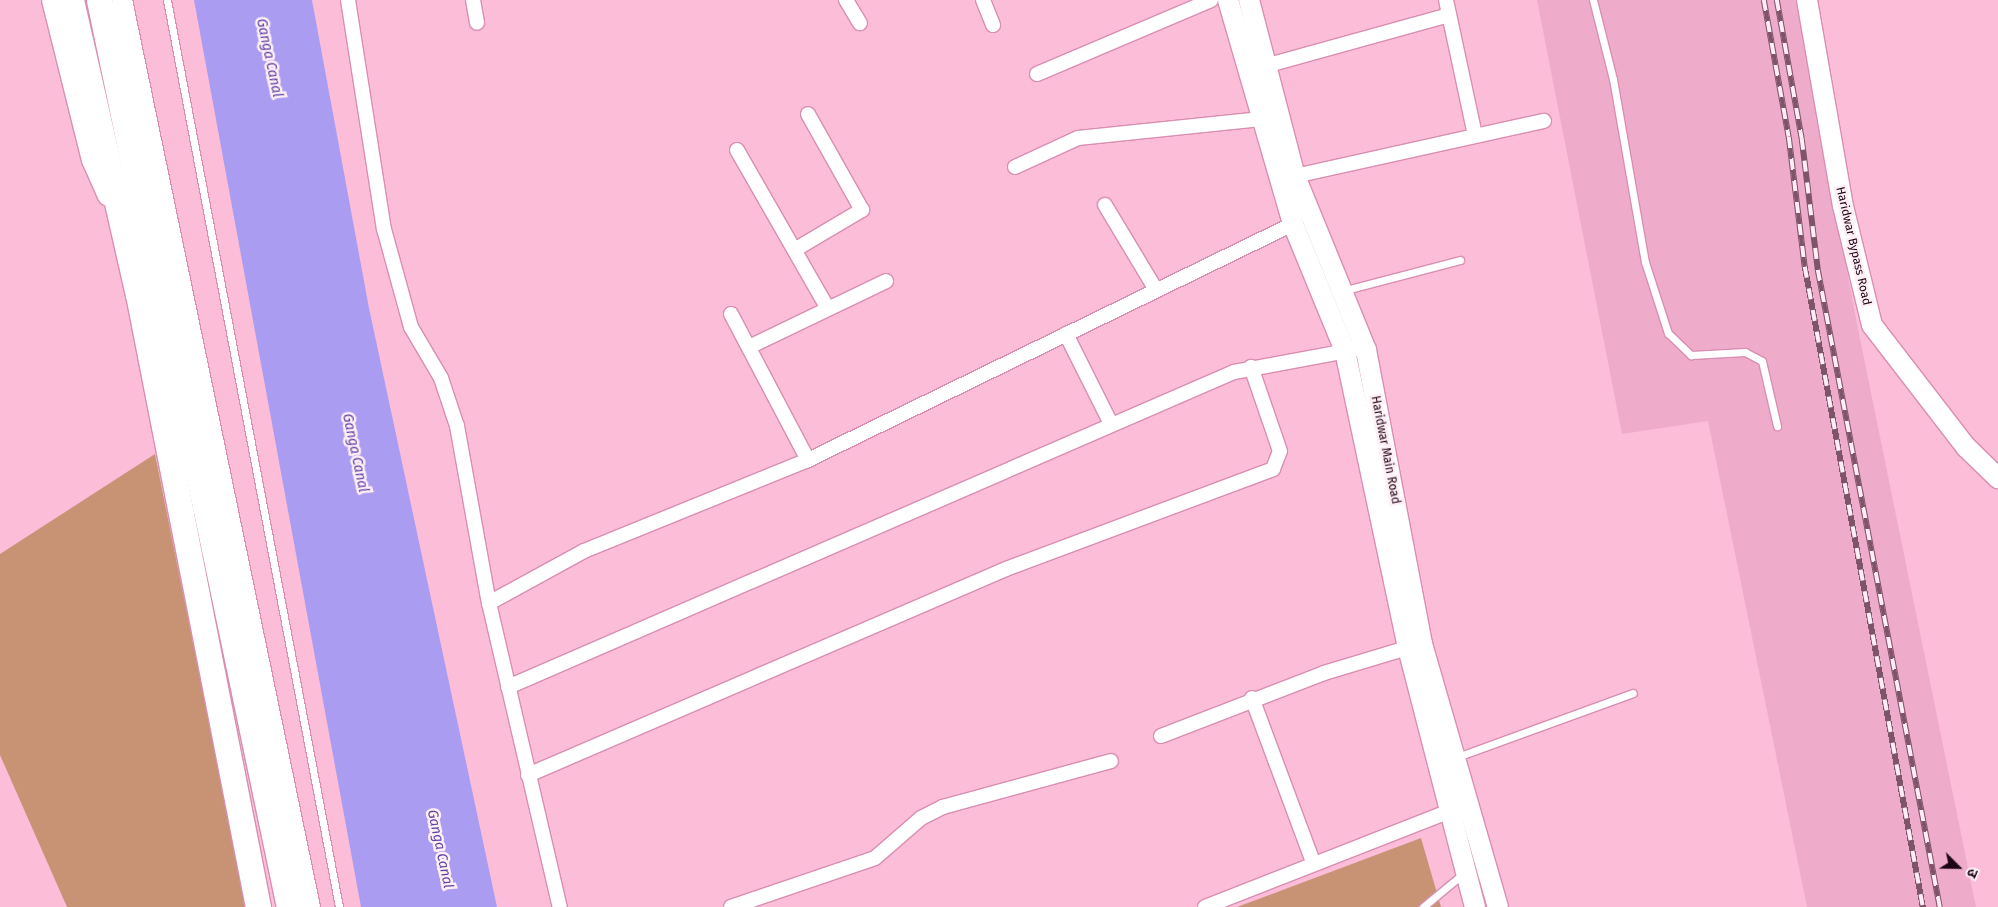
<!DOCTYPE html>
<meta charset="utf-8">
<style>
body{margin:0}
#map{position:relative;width:1998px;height:907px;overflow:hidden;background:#fcbdd9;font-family:"Fira Sans","Noto Sans Devanagari",sans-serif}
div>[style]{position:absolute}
.built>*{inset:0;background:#eeacca}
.green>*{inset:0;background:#c89375}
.water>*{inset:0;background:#aa9df1}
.roads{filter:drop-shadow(1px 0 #d98eb1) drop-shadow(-1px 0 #d98eb1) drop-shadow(0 1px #d98eb1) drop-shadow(0 -1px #d98eb1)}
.lane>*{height:7px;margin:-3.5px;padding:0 3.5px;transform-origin:3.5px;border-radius:3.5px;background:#fff}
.street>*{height:14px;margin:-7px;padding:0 7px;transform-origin:7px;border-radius:7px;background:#fff}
.secondary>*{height:20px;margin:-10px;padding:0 10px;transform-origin:10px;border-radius:10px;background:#fff}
.highway>*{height:25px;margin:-12.5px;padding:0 12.5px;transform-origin:12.5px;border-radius:12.5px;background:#fff}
.rail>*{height:5.5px;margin-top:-2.75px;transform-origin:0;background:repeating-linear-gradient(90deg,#feeef5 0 11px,#7e5468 0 22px);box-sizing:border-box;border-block:1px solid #7e5468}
span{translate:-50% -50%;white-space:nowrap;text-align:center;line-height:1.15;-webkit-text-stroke:5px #feeef5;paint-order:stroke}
.street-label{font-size:12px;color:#1f0513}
.water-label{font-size:14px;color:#5a43a4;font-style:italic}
.north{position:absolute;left:1933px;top:842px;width:50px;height:50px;-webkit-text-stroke:4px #feeef5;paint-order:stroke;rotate:113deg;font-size:14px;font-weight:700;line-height:20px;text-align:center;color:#1f0513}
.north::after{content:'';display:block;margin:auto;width:18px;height:22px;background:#1f0513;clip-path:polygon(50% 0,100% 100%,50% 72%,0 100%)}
</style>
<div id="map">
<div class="built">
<div style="clip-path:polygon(1537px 0,1796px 0,1858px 329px,1976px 907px,1807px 907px,1708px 421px,1622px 434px)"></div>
</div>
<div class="green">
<div style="clip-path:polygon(155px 454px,246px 907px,67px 907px,0 755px,0 554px)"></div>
<div style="clip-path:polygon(1421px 838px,1441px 907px,1237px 907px)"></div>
</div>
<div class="water">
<div style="clip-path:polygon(194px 0,312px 0,369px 308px,497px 907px,361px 907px)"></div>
</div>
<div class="roads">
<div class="lane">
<div style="left:167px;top:0;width:923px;rotate:79.26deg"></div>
<div style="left:1593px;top:0;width:81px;rotate:75.8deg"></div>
<div style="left:1613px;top:79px;width:186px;rotate:80.1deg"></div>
<div style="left:1645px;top:262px;width:75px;rotate:72.1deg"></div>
<div style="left:1668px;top:333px;width:32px;rotate:44deg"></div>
<div style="left:1691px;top:355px;width:54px;rotate:-3.2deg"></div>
<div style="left:1745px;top:352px;width:19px;rotate:28deg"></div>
<div style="left:1762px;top:361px;width:67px;rotate:77deg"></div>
<div style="left:1342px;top:291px;width:122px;rotate:-14.7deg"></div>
<div style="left:1457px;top:757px;width:187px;rotate:-20deg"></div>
<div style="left:1423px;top:907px;width:53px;rotate:-39.7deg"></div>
</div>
<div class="street">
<div style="left:348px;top:0;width:232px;rotate:81.1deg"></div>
<div style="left:384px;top:229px;width:102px;rotate:74.6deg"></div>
<div style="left:411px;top:327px;width:59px;rotate:59.5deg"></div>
<div style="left:441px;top:378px;width:51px;rotate:71.6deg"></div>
<div style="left:457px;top:426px;width:180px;rotate:79.8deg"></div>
<div style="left:489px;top:603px;width:312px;rotate:76.9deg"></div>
<div style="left:473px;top:0;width:23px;rotate:80deg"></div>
<div style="left:846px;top:0;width:27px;rotate:59deg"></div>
<div style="left:983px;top:0;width:27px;rotate:68deg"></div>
<div style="left:1446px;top:0;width:138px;rotate:77.9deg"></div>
<div style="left:1265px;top:66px;width:191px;rotate:-15.5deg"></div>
<div style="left:1037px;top:74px;width:189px;rotate:-23deg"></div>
<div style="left:737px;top:150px;width:181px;rotate:60.2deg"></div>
<div style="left:1015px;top:167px;width:69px;rotate:-24.7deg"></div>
<div style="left:1078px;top:138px;width:194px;rotate:-5.9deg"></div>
<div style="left:1295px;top:176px;width:255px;rotate:-12.5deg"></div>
<div style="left:1105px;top:205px;width:99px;rotate:59deg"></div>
<div style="left:796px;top:249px;width:77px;rotate:-30.6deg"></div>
<div style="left:862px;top:210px;width:110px;rotate:-119.4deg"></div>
<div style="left:731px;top:314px;width:165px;rotate:62.2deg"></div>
<div style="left:1066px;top:334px;width:101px;rotate:63.4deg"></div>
<div style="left:749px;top:347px;width:152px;rotate:-25.7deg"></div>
<div style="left:489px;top:603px;width:108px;rotate:-28.7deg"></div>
<div style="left:584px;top:551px;width:242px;rotate:-22.1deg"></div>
<div style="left:808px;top:460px;width:539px;rotate:-25.95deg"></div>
<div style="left:508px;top:687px;width:791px;rotate:-23.46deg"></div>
<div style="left:1234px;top:372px;width:121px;rotate:-10.5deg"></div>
<div style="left:1252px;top:698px;width:175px;rotate:69.6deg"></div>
<div style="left:1161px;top:736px;width:175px;rotate:-21.1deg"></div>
<div style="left:1324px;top:673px;width:97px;rotate:-16.8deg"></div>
<div style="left:528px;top:775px;width:520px;rotate:-23.31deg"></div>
<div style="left:1006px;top:569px;width:285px;rotate:-20.5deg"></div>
<div style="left:1273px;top:469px;width:19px;rotate:-69deg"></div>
<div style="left:1280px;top:451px;width:89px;rotate:-109deg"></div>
<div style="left:731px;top:907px;width:152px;rotate:-18.8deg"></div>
<div style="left:875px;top:858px;width:61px;rotate:-41deg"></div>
<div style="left:921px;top:818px;width:25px;rotate:-27deg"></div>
<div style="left:943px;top:807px;width:174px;rotate:-15.3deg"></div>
<div style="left:1205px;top:907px;width:260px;rotate:-21.4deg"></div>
</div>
<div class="secondary">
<div style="left:52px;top:0;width:165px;rotate:76deg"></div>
<div style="left:92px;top:160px;width:39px;rotate:66deg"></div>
<div style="left:122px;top:0;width:926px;rotate:78.29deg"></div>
<div style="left:1228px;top:0;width:233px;rotate:73.8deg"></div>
<div style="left:1293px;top:224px;width:137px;rotate:67.7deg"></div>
<div style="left:1345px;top:351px;width:304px;rotate:78deg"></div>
<div style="left:1408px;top:648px;width:268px;rotate:75.5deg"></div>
<div style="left:1249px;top:0;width:182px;rotate:75.4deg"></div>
<div style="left:1295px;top:176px;width:188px;rotate:67.8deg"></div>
<div style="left:1366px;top:350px;width:299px;rotate:79.2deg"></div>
<div style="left:1422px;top:644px;width:274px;rotate:73.9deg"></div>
<div style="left:1807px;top:0;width:209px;rotate:80.1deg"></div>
<div style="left:1843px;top:206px;width:122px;rotate:76.3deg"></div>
<div style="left:1872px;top:325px;width:154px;rotate:52.4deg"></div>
<div style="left:1966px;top:447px;width:45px;rotate:44.1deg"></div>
</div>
<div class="highway">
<div style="left:71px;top:0;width:302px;rotate:77.2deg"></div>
<div style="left:138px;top:294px;width:625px;rotate:78.92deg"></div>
<div style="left:99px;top:0;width:927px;rotate:78.17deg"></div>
</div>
</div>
<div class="rail">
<div style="left:1764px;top:0;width:139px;rotate:79.7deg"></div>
<div style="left:1789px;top:137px;width:131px;rotate:83deg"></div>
<div style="left:1805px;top:267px;width:651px;rotate:79.55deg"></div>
<div style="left:1777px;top:0;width:141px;rotate:79.8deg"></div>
<div style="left:1802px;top:139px;width:132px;rotate:83deg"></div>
<div style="left:1818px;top:270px;width:649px;rotate:79.16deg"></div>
</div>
<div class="street-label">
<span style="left:1853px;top:246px;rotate:77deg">Haridwar Bypass Road</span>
<span style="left:1385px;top:450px;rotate:79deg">Haridwar Main Road</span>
</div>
<div class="water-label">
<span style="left:269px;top:58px;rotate:78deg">Ganga Canal</span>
<span style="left:355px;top:453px;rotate:78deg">Ganga Canal</span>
<span style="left:440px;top:849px;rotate:78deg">Ganga Canal</span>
</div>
<div class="north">उ</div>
</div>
